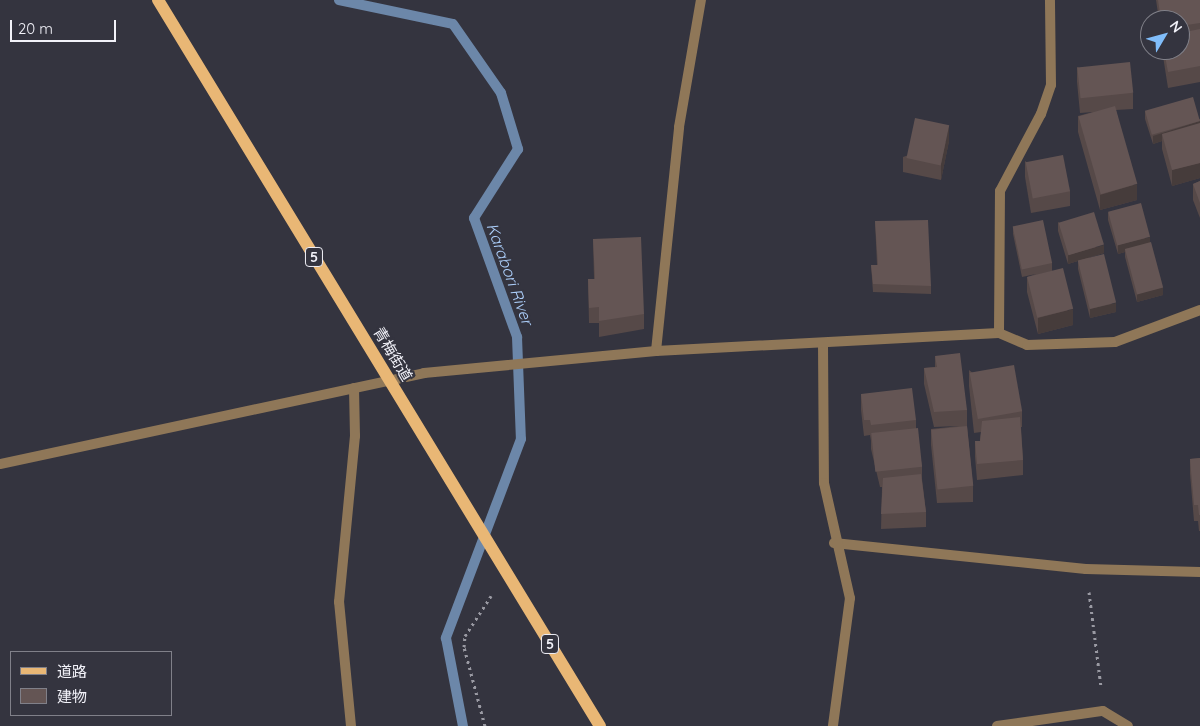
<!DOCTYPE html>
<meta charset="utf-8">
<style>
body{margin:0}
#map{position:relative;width:1200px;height:726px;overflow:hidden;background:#34343f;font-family:Quicksand,"Noto Sans JP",sans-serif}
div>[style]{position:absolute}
.stream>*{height:10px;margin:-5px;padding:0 5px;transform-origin:5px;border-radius:5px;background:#6c87a9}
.path>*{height:3px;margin-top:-1.5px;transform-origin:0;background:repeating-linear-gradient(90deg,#9a9aa3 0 2.5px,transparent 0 6.5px)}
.service>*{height:10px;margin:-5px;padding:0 5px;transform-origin:5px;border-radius:5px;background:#8f7758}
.minor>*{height:10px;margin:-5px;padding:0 5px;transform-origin:5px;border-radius:5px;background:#8f7758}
.primary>*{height:12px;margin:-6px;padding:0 6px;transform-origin:6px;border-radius:6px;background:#e9b775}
.wall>*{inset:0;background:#564948}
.shaded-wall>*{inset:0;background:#463c3b}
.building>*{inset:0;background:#645554;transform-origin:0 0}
span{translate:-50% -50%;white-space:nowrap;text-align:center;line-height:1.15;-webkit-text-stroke:4px #34343f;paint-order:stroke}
.shield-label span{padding:1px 4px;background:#34343f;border:1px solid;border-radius:4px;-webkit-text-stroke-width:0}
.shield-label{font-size:14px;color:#f2f2f9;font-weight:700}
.street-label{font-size:15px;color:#f2f2f9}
.water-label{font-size:16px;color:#accefa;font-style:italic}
.legend{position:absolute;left:10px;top:651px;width:162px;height:65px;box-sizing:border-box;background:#34343f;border:1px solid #808089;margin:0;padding:6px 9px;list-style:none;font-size:15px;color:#f2f2f9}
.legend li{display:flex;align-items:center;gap:10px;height:25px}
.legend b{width:25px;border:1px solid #808089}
.north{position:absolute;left:1140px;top:10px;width:50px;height:50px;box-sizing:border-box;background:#34343f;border:1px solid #808089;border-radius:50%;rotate:53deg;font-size:14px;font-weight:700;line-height:20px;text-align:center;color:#f2f2f9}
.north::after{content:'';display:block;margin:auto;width:18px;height:22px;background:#80bdfa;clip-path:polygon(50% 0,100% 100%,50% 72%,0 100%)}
.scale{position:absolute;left:10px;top:20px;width:106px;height:22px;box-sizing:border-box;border:2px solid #f2f2f9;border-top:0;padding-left:6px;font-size:15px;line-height:18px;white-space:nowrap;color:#f2f2f9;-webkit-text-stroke:4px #34343f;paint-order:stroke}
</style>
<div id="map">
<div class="stream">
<div style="left:339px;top:0;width:116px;rotate:11.9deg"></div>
<div style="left:453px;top:24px;width:84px;rotate:55.2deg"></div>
<div style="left:501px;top:93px;width:59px;rotate:73.1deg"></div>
<div style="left:518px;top:149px;width:82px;rotate:122.5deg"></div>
<div style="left:474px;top:218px;width:127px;rotate:70.1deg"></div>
<div style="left:517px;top:337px;width:102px;rotate:87.8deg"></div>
<div style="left:521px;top:439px;width:213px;rotate:110.7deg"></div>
<div style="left:446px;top:638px;width:90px;rotate:79.1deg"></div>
</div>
<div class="path">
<div style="left:1089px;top:592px;width:96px;rotate:82.8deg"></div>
<div style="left:485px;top:726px;width:82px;rotate:-104.9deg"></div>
<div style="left:464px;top:647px;width:11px;rotate:-85deg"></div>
<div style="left:465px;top:636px;width:48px;rotate:-57deg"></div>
</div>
<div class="service">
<div style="left:834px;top:543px;width:253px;rotate:5.9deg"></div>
<div style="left:1086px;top:569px;width:114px;rotate:1.5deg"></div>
<div style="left:997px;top:726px;width:107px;rotate:-8.1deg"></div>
<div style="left:1103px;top:711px;width:29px;rotate:31deg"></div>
</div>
<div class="minor">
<div style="left:999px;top:333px;width:142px;rotate:-89.6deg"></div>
<div style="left:1000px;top:191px;width:87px;rotate:-62deg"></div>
<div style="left:1041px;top:114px;width:31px;rotate:-71deg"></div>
<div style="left:1051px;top:85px;width:85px;rotate:-90.7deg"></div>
<div style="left:823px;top:345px;width:138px;rotate:89.6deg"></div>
<div style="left:824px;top:483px;width:118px;rotate:77.3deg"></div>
<div style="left:850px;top:598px;width:129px;rotate:97.6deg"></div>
<div style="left:656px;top:351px;width:225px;rotate:-84.1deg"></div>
<div style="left:679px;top:127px;width:129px;rotate:-80.2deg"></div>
<div style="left:0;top:464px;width:434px;rotate:-12.1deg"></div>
<div style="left:424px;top:373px;width:233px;rotate:-5.4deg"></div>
<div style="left:656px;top:351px;width:343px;rotate:-3deg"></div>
<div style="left:999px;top:333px;width:30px;rotate:23deg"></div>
<div style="left:1027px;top:345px;width:88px;rotate:-2deg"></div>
<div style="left:1115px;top:342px;width:91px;rotate:-20.6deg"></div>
<div style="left:351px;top:726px;width:125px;rotate:-95.5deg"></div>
<div style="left:339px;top:602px;width:167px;rotate:-84.5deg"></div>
<div style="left:355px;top:436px;width:48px;rotate:-91.2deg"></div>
</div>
<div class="primary">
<div style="left:158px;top:0;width:850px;rotate:58.67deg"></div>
</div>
<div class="wall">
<div style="clip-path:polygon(1156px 0,1200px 0,1200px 82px,1168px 88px,1162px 50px,1180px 50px,1180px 20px,1159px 20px)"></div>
<div style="clip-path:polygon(1077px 67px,1133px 93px,1133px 109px,1116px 110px,1137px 200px,1100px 210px,1078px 132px,1078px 116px,1093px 112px,1080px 113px,1077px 82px)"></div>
<div style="clip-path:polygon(1145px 111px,1200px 119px,1200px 178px,1172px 186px,1162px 149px,1162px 141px,1153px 144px,1145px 119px)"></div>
<div style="clip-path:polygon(949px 141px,941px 180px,903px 172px,903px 157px)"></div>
<div style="clip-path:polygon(1025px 161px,1070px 191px,1070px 206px,1031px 213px,1025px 177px)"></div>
<div style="clip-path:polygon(1200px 181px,1200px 218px,1193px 200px,1193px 184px)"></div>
<div style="clip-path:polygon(1108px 212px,1150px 242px,1163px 295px,1137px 302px,1125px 257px,1125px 252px,1118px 254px,1108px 220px)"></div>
<div style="clip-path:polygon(875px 221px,931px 286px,931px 294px,873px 292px,871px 265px,877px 265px)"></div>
<div style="clip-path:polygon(1058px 222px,1104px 253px,1088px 258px,1116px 312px,1090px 318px,1078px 269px,1078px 261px,1068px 264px,1058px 231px)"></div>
<div style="clip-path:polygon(1013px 226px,1052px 263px,1052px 270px,1073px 325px,1038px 334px,1027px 292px,1027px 277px,1036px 274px,1022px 277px,1013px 234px)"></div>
<div style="clip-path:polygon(593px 239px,644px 314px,644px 329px,599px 337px,599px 323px,589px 323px,588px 279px,594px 279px)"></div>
<div style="clip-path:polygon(935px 356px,967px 410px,967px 426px,973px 486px,973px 502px,937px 503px,931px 445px,931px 429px,959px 426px,934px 427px,924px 384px,924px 368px,935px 367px)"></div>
<div style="clip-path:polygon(969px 370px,1022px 411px,1022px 427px,1021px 427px,1023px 460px,1023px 475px,977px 480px,975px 457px,975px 441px,980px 441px,981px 432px,974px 433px,969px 386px)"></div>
<div style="clip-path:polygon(861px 394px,916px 420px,916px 428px,922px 467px,922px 479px,926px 512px,926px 527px,881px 529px,882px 487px,880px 487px,871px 449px,871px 441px,870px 435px,864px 436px,861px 410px)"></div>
<div style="clip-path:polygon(1200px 458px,1200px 531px,1199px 531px,1198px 521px,1194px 521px,1190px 474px,1190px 459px)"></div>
</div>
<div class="shaded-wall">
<div style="clip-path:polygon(1200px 121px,1200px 129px,1162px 134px,1162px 141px,1153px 144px,1153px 136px)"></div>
<div style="clip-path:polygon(949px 125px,949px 141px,941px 180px,941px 164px)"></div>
<div style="clip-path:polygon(1200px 163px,1200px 178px,1172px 186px,1172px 170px)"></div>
<div style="clip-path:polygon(1137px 184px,1137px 200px,1100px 210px,1100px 195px)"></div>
<div style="clip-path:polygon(1150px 237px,1150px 245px,1125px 249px,1125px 252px,1118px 254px,1118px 245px)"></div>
<div style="clip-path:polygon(1104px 245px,1104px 253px,1068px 264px,1068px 255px)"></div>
<div style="clip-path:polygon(1163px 287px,1163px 295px,1137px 302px,1137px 294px)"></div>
<div style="clip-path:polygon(1116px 303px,1116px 312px,1090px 318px,1090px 309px)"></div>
<div style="clip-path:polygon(1073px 309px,1073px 325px,1038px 334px,1038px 318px)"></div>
</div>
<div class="building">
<div style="clip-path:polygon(1158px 0,1200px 0,1200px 23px,1180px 26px,1180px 20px,1161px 20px)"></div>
<div style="clip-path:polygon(1200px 29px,1200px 66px,1168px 72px,1164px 50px,1180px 50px,1180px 33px)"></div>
<div style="left:1130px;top:62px;width:31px;height:53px;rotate:84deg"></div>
<div style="left:1193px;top:97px;width:25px;height:50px;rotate:74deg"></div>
<div style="left:1115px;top:106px;width:81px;height:38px;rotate:74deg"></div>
<div style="left:915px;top:118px;width:35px;height:41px;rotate:12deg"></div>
<div style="clip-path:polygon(1200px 123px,1200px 163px,1172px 170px,1162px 134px)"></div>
<div style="left:1063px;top:155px;width:37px;height:38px;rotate:79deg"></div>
<div style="clip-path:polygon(1200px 181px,1200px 203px,1193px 184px)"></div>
<div style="left:1141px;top:203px;width:35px;height:34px;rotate:75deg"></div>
<div style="left:1094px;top:212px;width:34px;height:37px;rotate:73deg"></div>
<div style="clip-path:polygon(928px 220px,931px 286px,873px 284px,871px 265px,878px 265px,875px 221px)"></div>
<div style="left:1043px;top:220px;width:44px;height:31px;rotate:78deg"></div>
<div style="clip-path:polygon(641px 237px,644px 314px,599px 321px,599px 307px,589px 308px,588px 279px,595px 279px,593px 239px)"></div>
<div style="left:1151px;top:242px;width:47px;height:27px;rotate:75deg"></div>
<div style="left:1104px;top:254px;width:50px;height:27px;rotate:76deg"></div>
<div style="left:1063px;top:268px;width:42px;height:37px;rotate:76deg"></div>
<div style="clip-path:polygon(960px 353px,967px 410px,934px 412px,924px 368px,937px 367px,935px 356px)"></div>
<div style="left:1014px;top:365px;width:47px;height:45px;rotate:80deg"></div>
<div style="clip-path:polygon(912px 388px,916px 420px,871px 425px,870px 420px,864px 420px,861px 394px)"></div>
<div style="clip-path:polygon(1020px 417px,1023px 460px,977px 464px,975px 441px,980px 441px,982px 421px)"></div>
<div style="left:967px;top:426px;width:60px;height:36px;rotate:84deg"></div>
<div style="left:918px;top:428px;width:39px;height:47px;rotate:84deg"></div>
<div style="clip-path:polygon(1200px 458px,1200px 515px,1199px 515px,1198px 505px,1194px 505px,1190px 459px)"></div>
<div style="clip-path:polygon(921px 474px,926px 512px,881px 514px,883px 478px)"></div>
</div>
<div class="shield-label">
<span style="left:314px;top:257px">5</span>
<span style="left:550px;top:644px">5</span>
</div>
<div class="street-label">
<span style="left:393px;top:354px;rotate:59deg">青梅街道</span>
</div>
<div class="water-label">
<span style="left:510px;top:274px;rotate:70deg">Karabori River</span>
</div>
<ul class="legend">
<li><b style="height:6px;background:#e9b775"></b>道路</li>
<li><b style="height:14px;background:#645554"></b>建物</li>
</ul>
<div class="north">N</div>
<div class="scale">20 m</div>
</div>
